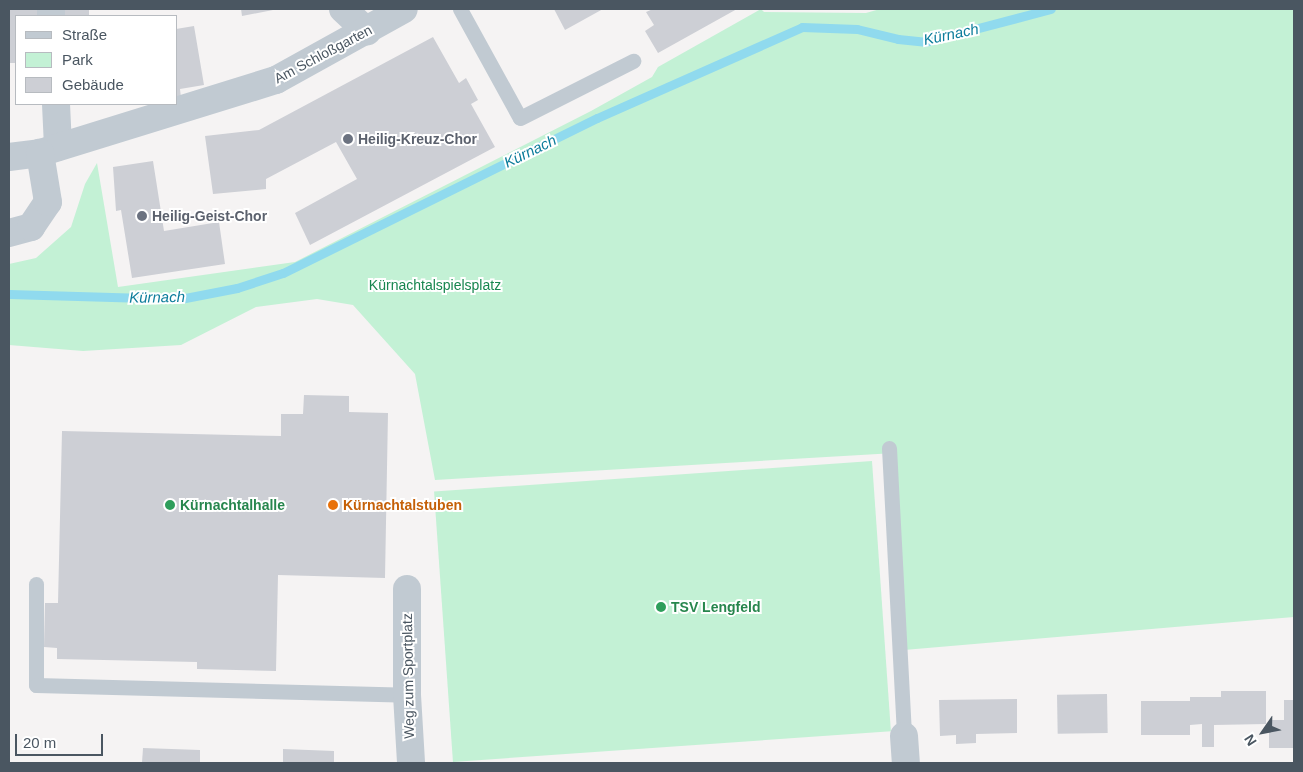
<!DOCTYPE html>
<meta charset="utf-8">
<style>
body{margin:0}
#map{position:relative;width:1303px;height:772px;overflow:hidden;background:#f5f3f3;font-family:Arial,sans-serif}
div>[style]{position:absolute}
.green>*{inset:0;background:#c3f1d5;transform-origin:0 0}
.stream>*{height:9px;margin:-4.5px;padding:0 4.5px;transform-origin:4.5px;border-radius:4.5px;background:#90daee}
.building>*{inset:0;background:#cdcfd5;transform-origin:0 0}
.lane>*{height:15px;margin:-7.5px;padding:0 7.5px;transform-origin:7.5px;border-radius:7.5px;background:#c1cad2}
.street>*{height:28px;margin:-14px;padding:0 14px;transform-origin:14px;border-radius:14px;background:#c1cad2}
.dots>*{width:14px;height:14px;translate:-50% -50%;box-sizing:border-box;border:2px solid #fff;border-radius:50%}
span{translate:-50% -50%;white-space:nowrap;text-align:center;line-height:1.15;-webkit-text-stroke:4px #fff;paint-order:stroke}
.street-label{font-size:14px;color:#4a5661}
.worship-label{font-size:14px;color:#5b616d;font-weight:700}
.left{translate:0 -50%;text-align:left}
.park-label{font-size:14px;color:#17864f}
.leisure-label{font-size:14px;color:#27864d;font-weight:700}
.food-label{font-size:14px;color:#c56008;font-weight:700}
.water-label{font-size:15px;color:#0c7c9b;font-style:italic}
.frame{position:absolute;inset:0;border:10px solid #4a5661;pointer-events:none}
.legend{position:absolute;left:15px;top:15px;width:162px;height:90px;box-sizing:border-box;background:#fff;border:1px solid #b7bbc0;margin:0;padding:6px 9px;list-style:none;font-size:15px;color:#4a5661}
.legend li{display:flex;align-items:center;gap:10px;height:25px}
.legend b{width:25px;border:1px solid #b7bbc0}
.north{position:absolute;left:1238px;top:707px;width:50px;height:50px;-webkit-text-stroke:4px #fff;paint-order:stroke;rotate:237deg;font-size:14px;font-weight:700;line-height:20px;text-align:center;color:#4a5661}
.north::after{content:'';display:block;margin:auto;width:18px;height:22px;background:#4a5661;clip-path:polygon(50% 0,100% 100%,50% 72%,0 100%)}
.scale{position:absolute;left:15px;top:734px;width:88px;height:22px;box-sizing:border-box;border:2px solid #4a5661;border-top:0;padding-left:6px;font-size:15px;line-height:18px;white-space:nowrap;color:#4a5661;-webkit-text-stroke:4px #fff;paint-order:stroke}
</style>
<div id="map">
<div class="green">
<div style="clip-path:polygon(761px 9px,764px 12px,866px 13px,880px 9px,1294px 9px,1294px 617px,904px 650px,895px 453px,435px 480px,415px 374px,353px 305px,317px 299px,256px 307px,181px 345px,83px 351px,9px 345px,9px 264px,36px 258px,71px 227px,85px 184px,97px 163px,118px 287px,295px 262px,591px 111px,652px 77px,658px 67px)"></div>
<div style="left:872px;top:461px;width:271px;height:439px;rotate:86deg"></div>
</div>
<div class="stream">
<div style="left:9px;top:294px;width:171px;rotate:1.7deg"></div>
<div style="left:180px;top:299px;width:58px;rotate:-10.9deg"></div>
<div style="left:237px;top:288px;width:48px;rotate:-18.1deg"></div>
<div style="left:283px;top:273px;width:350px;rotate:-26.3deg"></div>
<div style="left:597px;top:118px;width:224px;rotate:-23.9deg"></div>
<div style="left:802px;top:27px;width:55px;rotate:2.1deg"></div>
<div style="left:857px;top:29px;width:42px;rotate:13.7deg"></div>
<div style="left:898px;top:39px;width:27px;rotate:6deg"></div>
<div style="left:925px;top:42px;width:130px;rotate:-14.7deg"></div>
</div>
<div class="building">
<div style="clip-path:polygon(9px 9px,40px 9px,41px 16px,16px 16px,16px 63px,9px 63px)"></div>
<div style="left:60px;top:9px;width:29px;height:7px"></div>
<div style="clip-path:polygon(241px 9px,273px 9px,273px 10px,242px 16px)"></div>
<div style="clip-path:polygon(554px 9px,603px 9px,565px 30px)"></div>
<div style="clip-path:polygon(653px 9px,737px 9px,658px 53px,645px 31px,654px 25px,646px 12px)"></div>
<div style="clip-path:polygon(194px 26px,204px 85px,180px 89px,181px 98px,176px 99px,176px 29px)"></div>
<div style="clip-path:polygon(433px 37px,459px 83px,466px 78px,478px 100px,471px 104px,495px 147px,310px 245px,295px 213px,357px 179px,336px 142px,266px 179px,266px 189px,213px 194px,205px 136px,259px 130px)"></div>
<div style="clip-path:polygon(153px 161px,164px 231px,219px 222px,225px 264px,132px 278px,121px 210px,116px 211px,113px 167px)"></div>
<div style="clip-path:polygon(304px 395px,349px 396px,349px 412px,388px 413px,385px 578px,278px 575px,276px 671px,197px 669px,197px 662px,57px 659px,57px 648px,44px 647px,45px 603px,58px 603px,62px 431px,281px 436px,281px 414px,303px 414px)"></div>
<div style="clip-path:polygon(1221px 691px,1266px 691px,1266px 724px,1214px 725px,1214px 747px,1202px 747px,1202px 724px,1190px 725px,1190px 735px,1141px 735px,1141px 701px,1190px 701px,1190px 697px,1221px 697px)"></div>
<div style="left:1107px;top:694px;width:39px;height:50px;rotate:89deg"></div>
<div style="clip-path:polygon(1017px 699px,1017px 733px,976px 734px,976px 743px,956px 744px,956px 735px,940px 736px,939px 700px)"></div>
<div style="clip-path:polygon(1284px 700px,1294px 700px,1294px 748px,1269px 748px,1269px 720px,1284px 720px)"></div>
<div style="clip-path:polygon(143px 748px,200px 750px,200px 763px,142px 763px)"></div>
<div style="clip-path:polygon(283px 749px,334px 751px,334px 763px,283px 763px)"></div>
</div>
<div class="lane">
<div style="left:460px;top:9px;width:124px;rotate:61.2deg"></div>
<div style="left:520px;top:118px;width:127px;rotate:-26.8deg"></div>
<div style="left:889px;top:448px;width:288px;rotate:87deg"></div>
<div style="left:36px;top:584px;width:101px;rotate:90deg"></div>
<div style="left:36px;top:685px;width:371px;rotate:1.5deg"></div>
</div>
<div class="street">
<div style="left:51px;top:9px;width:7px;rotate:90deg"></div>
<div style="left:343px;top:9px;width:33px;rotate:43deg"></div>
<div style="left:56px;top:104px;width:43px;rotate:87.3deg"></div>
<div style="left:9px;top:157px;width:31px;rotate:-7deg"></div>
<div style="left:40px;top:153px;width:247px;rotate:-17.2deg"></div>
<div style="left:276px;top:80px;width:146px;rotate:-29deg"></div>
<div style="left:9px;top:233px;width:23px;rotate:-15deg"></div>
<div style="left:31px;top:227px;width:30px;rotate:-56deg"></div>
<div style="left:48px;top:202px;width:50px;rotate:-99.3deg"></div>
<div style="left:407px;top:589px;width:106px;rotate:90deg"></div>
<div style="left:407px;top:695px;width:68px;rotate:86.6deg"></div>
<div style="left:904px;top:736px;width:27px;rotate:86deg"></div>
</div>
<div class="dots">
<div style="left:348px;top:139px;background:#6b7280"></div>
<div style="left:142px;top:216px;background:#6b7280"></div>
<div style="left:170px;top:505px;background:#2e9e5b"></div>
<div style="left:333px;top:505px;background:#e8710a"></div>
<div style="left:661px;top:607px;background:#2e9e5b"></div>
</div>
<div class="street-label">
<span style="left:323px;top:54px;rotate:-28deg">Am Schloßgarten</span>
<span style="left:408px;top:676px;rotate:-91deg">Weg zum Sportplatz</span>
</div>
<div class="worship-label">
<span class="left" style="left:358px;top:139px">Heilig-Kreuz-Chor</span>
<span class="left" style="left:152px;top:216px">Heilig-Geist-Chor</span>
</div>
<div class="park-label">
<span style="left:435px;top:285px">Kürnachtalspielsplatz</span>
</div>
<div class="leisure-label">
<span class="left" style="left:180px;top:505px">Kürnachtalhalle</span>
<span class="left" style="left:671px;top:607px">TSV Lengfeld</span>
</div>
<div class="food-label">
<span class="left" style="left:343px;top:505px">Kürnachtalstuben</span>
</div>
<div class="water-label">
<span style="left:951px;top:34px;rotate:-12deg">Kürnach</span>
<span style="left:530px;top:151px;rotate:-26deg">Kürnach</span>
<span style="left:157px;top:297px;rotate:-1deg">Kürnach</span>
</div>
<div class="frame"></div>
<ul class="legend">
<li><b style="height:6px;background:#c1cad2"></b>Straße</li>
<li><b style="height:14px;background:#c3f1d5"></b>Park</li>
<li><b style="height:14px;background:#cdcfd5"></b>Gebäude</li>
</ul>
<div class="north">N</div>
<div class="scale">20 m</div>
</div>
